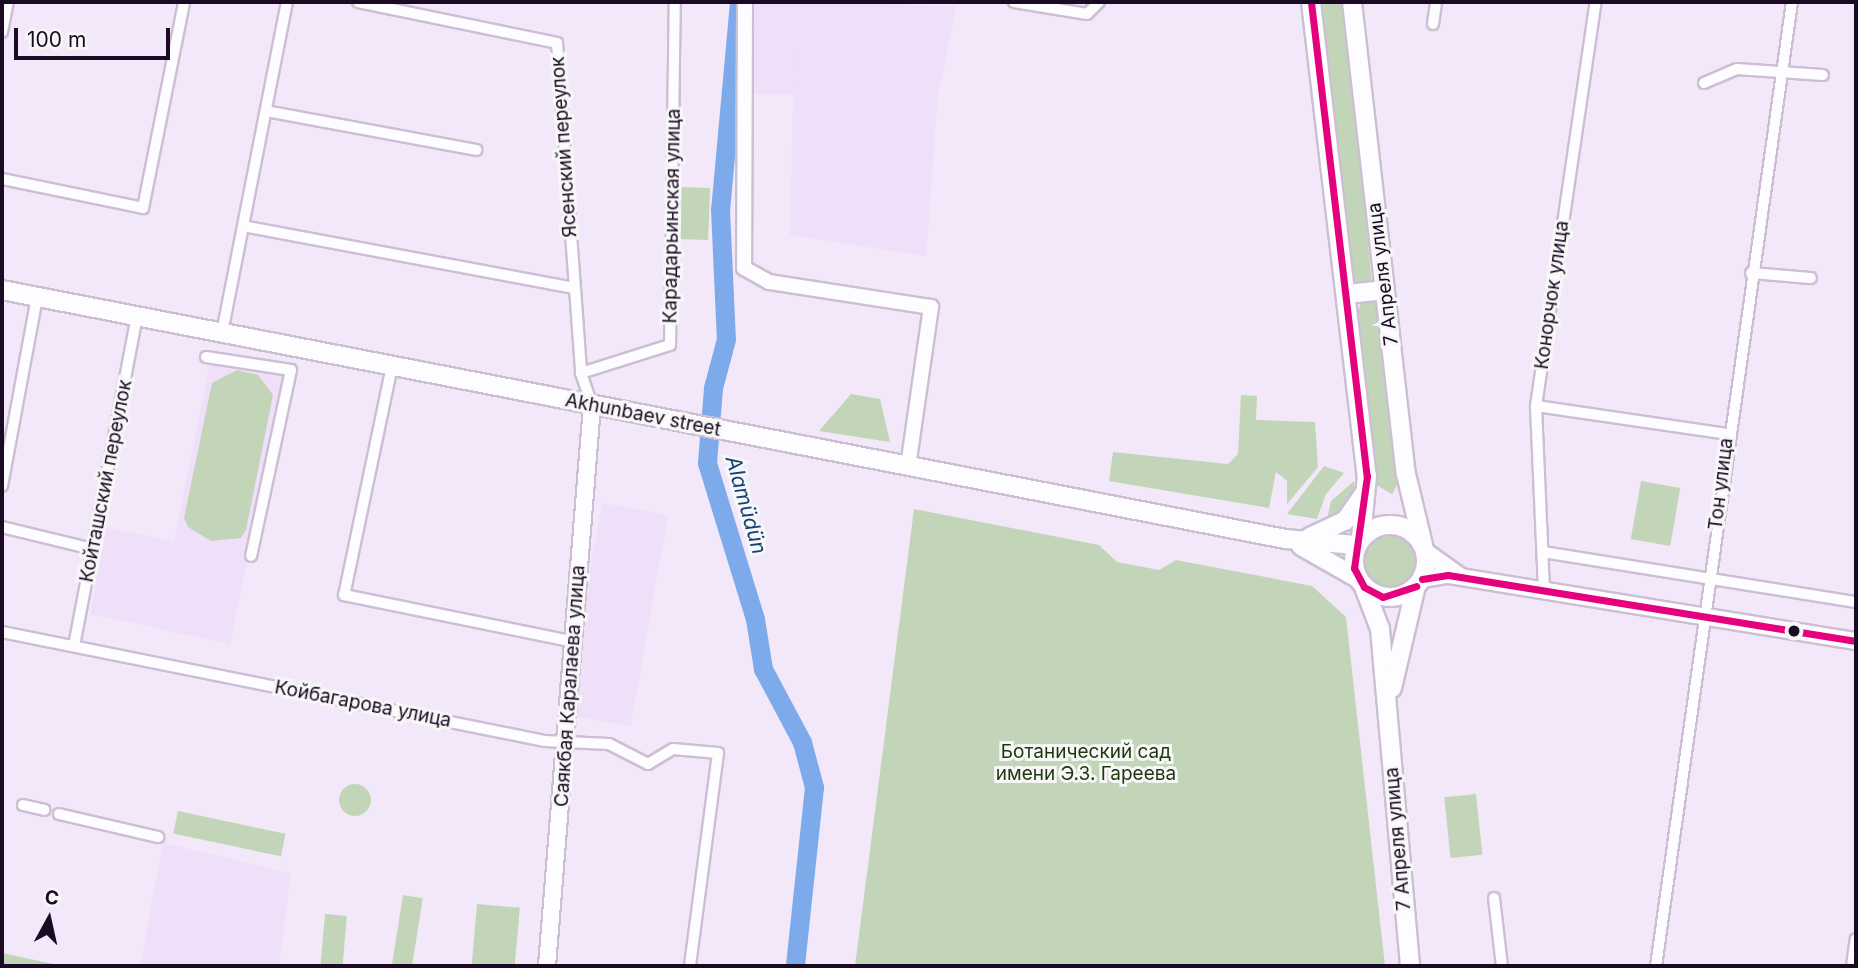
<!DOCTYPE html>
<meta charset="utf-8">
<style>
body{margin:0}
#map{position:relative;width:1858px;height:968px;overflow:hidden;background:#f3e8f9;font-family:Inter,sans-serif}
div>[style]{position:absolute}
.built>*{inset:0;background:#f0dff8;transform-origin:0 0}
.green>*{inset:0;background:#c3d5b8;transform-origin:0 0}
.round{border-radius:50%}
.river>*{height:19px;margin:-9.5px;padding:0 9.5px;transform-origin:9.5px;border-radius:9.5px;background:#7daaea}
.roads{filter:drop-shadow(2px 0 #ccbfd3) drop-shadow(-2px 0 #ccbfd3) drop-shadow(0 2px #ccbfd3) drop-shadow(0 -2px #ccbfd3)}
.minor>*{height:10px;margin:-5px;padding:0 5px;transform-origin:5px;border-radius:5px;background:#fdfcfe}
.tertiary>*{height:14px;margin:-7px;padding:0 7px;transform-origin:7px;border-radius:7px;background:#fdfcfe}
.secondary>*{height:16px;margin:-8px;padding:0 8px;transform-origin:8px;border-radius:8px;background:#fdfcfe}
.primary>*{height:18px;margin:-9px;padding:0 9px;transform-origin:9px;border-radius:9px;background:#fdfcfe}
.primary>.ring{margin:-9px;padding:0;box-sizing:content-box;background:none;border:18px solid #fdfcfe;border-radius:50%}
.bus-1>*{height:7px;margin:-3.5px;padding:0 3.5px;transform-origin:3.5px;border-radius:3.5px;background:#e5007d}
.dots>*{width:19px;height:19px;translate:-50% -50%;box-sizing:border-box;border:4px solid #f7f7f7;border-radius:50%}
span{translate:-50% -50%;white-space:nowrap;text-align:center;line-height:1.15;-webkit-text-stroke:6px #f7f7f7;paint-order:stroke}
.street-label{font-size:19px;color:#1b0a23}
.park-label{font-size:19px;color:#1e360e}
.water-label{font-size:21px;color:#134278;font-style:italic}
.frame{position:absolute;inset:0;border:4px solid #1b0a23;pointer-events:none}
.north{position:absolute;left:14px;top:884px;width:70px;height:70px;-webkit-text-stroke:5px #f7f7f7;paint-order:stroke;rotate:8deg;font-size:19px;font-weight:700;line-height:28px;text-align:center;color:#1b0a23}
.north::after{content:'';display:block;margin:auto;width:24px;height:32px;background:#1b0a23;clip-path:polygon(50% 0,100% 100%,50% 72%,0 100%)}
.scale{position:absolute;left:14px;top:28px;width:156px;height:32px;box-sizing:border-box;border:4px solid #1b0a23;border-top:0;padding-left:9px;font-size:21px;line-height:24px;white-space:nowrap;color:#1b0a23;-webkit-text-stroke:5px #f7f7f7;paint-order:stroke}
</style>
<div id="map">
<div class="built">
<div style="left:753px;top:2px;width:41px;height:92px"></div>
<div style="clip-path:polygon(795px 2px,956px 6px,938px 95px,926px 256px,790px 235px)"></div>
<div style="clip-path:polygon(211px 358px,286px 373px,230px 644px,90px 614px,106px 528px,174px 541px)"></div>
<div style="left:602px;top:503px;width:67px;height:215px;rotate:10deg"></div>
<div style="clip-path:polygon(163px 843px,291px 873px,279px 966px,140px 966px)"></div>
</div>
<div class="green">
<div style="clip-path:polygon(1318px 2px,1344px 2px,1372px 284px,1357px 286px,1353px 278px)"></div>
<div style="left:678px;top:187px;width:32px;height:52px;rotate:2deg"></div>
<div style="clip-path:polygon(1362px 298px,1377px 302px,1380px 309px,1399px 481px,1392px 494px,1376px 485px,1358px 311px)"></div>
<div style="clip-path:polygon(237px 370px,258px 375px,273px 395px,246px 530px,241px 538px,211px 541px,188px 527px,184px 518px,212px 383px)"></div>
<div style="clip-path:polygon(851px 394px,880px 399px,890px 442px,819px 431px)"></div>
<div style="clip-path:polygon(1241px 395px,1257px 396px,1256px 420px,1315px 422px,1318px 467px,1287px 504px,1287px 481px,1276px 472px,1269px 508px,1109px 481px,1113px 452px,1228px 464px,1238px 454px)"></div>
<div style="clip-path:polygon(1324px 466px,1344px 473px,1326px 494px,1317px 519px,1287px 514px)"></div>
<div style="clip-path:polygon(1354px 481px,1355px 490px,1325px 528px,1331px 501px)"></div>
<div style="left:1641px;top:481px;width:40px;height:59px;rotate:10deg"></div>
<div style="clip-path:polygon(914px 509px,1099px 545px,1117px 562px,1159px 570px,1176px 560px,1312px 586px,1346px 617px,1385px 966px,855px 966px)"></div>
<div class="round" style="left:1363px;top:534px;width:54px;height:54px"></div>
<div class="round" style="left:339px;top:784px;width:32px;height:32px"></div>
<div style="left:1476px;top:794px;width:61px;height:32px;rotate:84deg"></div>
<div style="left:178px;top:811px;width:110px;height:23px;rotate:12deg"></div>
<div style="left:403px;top:895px;width:20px;height:72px;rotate:9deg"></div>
<div style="left:477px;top:904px;width:43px;height:62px;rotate:5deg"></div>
<div style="left:325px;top:914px;width:22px;height:52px;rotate:5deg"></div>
<div style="clip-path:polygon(2px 953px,63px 966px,2px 966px)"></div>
</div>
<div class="river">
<div style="left:739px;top:2px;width:208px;rotate:95.2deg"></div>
<div style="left:720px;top:209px;width:130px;rotate:87.4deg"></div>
<div style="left:726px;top:339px;width:51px;rotate:104.9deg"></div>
<div style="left:713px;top:388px;width:75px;rotate:94.6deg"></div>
<div style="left:707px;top:463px;width:163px;rotate:72.9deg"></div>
<div style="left:755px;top:619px;width:51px;rotate:80.9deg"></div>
<div style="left:763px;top:669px;width:83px;rotate:61.9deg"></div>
<div style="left:802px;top:742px;width:47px;rotate:75.1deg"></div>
<div style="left:814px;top:787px;width:180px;rotate:96.1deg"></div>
</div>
<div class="roads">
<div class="minor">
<div style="left:358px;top:2px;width:203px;rotate:11.6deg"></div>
<div style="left:557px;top:43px;width:331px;rotate:85.8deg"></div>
<div style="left:1014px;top:2px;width:74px;rotate:9.3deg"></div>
<div style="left:1087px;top:14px;width:17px;rotate:-45deg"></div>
<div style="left:1433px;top:24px;width:22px;rotate:-82deg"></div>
<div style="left:2px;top:32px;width:31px;rotate:-79deg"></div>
<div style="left:1704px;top:83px;width:36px;rotate:-23deg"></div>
<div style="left:1737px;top:69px;width:86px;rotate:4deg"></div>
<div style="left:266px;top:111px;width:214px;rotate:10.5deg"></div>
<div style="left:2px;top:179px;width:144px;rotate:11.6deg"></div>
<div style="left:143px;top:208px;width:210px;rotate:-78.7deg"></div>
<div style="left:243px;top:226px;width:336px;rotate:10.6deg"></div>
<div style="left:1751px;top:273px;width:60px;rotate:4.8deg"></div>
<div style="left:222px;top:333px;width:337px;rotate:-78.9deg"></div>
<div style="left:206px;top:357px;width:86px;rotate:8.7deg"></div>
<div style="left:291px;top:370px;width:190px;rotate:102.1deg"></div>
<div style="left:392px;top:366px;width:234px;rotate:101.8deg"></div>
<div style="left:344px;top:595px;width:232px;rotate:11.5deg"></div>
<div style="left:592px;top:405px;width:34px;rotate:-109deg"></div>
<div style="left:581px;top:373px;width:93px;rotate:-17.5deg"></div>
<div style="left:670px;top:345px;width:343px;rotate:-89.2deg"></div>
<div style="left:1536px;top:406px;width:193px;rotate:8.3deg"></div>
<div style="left:2px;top:486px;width:192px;rotate:-79.5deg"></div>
<div style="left:2px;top:527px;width:93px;rotate:13.7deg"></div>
<div style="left:1543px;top:552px;width:317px;rotate:9.1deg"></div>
<div style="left:1544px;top:590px;width:184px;rotate:-92.5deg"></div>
<div style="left:1536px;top:406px;width:408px;rotate:-81.6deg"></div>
<div style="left:2px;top:632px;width:554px;rotate:11.35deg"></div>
<div style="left:545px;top:741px;width:64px;rotate:2.7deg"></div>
<div style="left:609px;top:744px;width:44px;rotate:27.1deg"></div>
<div style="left:648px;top:764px;width:29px;rotate:-31deg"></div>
<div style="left:673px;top:749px;width:45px;rotate:5.1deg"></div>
<div style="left:718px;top:753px;width:215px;rotate:97.5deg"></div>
<div style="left:74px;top:646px;width:335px;rotate:-79.2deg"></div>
<div style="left:23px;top:805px;width:22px;rotate:13deg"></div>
<div style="left:59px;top:814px;width:102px;rotate:13.1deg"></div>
<div style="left:1494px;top:898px;width:68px;rotate:83.3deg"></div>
<div style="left:1656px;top:966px;width:974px;rotate:-81.97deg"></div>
<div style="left:1852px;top:966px;width:27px;rotate:-82deg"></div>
</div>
<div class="tertiary">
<div style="left:745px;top:2px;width:266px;rotate:90.2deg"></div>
<div style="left:744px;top:268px;width:29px;rotate:29deg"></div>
<div style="left:769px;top:282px;width:164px;rotate:8.8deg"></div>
<div style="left:931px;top:307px;width:161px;rotate:98.2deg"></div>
</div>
<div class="secondary">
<div style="left:1425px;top:551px;width:43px;rotate:35.5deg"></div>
<div style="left:1422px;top:579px;width:26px;rotate:-9deg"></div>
<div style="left:1448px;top:575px;width:413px;rotate:9.2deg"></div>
<div style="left:547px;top:966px;width:563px;rotate:-85.41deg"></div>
</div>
<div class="primary">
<div style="left:1311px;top:2px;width:477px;rotate:83.3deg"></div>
<div style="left:1367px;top:476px;width:61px;rotate:95.6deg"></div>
<div style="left:1352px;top:2px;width:475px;rotate:83.5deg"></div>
<div style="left:1406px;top:474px;width:73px;rotate:76.5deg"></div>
<div style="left:2px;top:290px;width:1307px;rotate:10.98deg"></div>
<div style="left:1285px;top:539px;width:71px;rotate:4.8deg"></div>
<div style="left:1347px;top:294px;width:38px;rotate:-6deg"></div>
<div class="ring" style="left:1354px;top:525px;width:54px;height:54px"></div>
<div style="left:1310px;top:537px;width:38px;rotate:-25deg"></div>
<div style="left:1345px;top:521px;width:33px;rotate:-55deg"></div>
<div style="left:1301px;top:546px;width:64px;rotate:29.7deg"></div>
<div style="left:1364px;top:587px;width:45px;rotate:69.1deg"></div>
<div style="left:1380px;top:629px;width:338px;rotate:84.9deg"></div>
<div style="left:1392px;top:688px;width:105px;rotate:-76.8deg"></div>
</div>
</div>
<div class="bus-1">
<div style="left:1311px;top:2px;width:477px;rotate:83.3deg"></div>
<div style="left:1367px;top:476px;width:93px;rotate:98deg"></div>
<div style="left:1354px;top:568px;width:21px;rotate:62deg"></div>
<div style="left:1364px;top:587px;width:21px;rotate:28deg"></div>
<div style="left:1383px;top:597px;width:35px;rotate:-18deg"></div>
<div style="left:1422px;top:579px;width:26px;rotate:-9deg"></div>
<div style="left:1448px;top:575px;width:413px;rotate:9.2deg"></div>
</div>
<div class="dots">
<div style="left:1794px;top:631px;background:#1b0a23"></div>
</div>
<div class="street-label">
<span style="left:564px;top:147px;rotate:-94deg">Ясенский переулок</span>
<span style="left:672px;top:216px;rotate:-89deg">Карадарьинская улица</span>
<span style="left:1383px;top:274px;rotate:-97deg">7 Апреля улица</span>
<span style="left:1552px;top:295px;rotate:-82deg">Конорчок улица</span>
<span style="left:643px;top:415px;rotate:11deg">Akhunbaev street</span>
<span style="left:106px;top:481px;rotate:-79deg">Койташский переулок</span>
<span style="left:1721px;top:484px;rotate:-83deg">Тон улица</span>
<span style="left:570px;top:686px;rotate:-86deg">Саякбая Каралаева улица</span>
<span style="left:363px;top:704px;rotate:11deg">Койбагарова улица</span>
<span style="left:1398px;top:839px;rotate:-95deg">7 Апреля улица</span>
</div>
<div class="park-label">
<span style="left:1086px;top:763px">Ботанический сад<br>имени Э.З. Гареева</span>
</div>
<div class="water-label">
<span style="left:746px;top:505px;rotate:74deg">Alamüdün</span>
</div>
<div class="frame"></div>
<div class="north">С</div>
<div class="scale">100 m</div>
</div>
